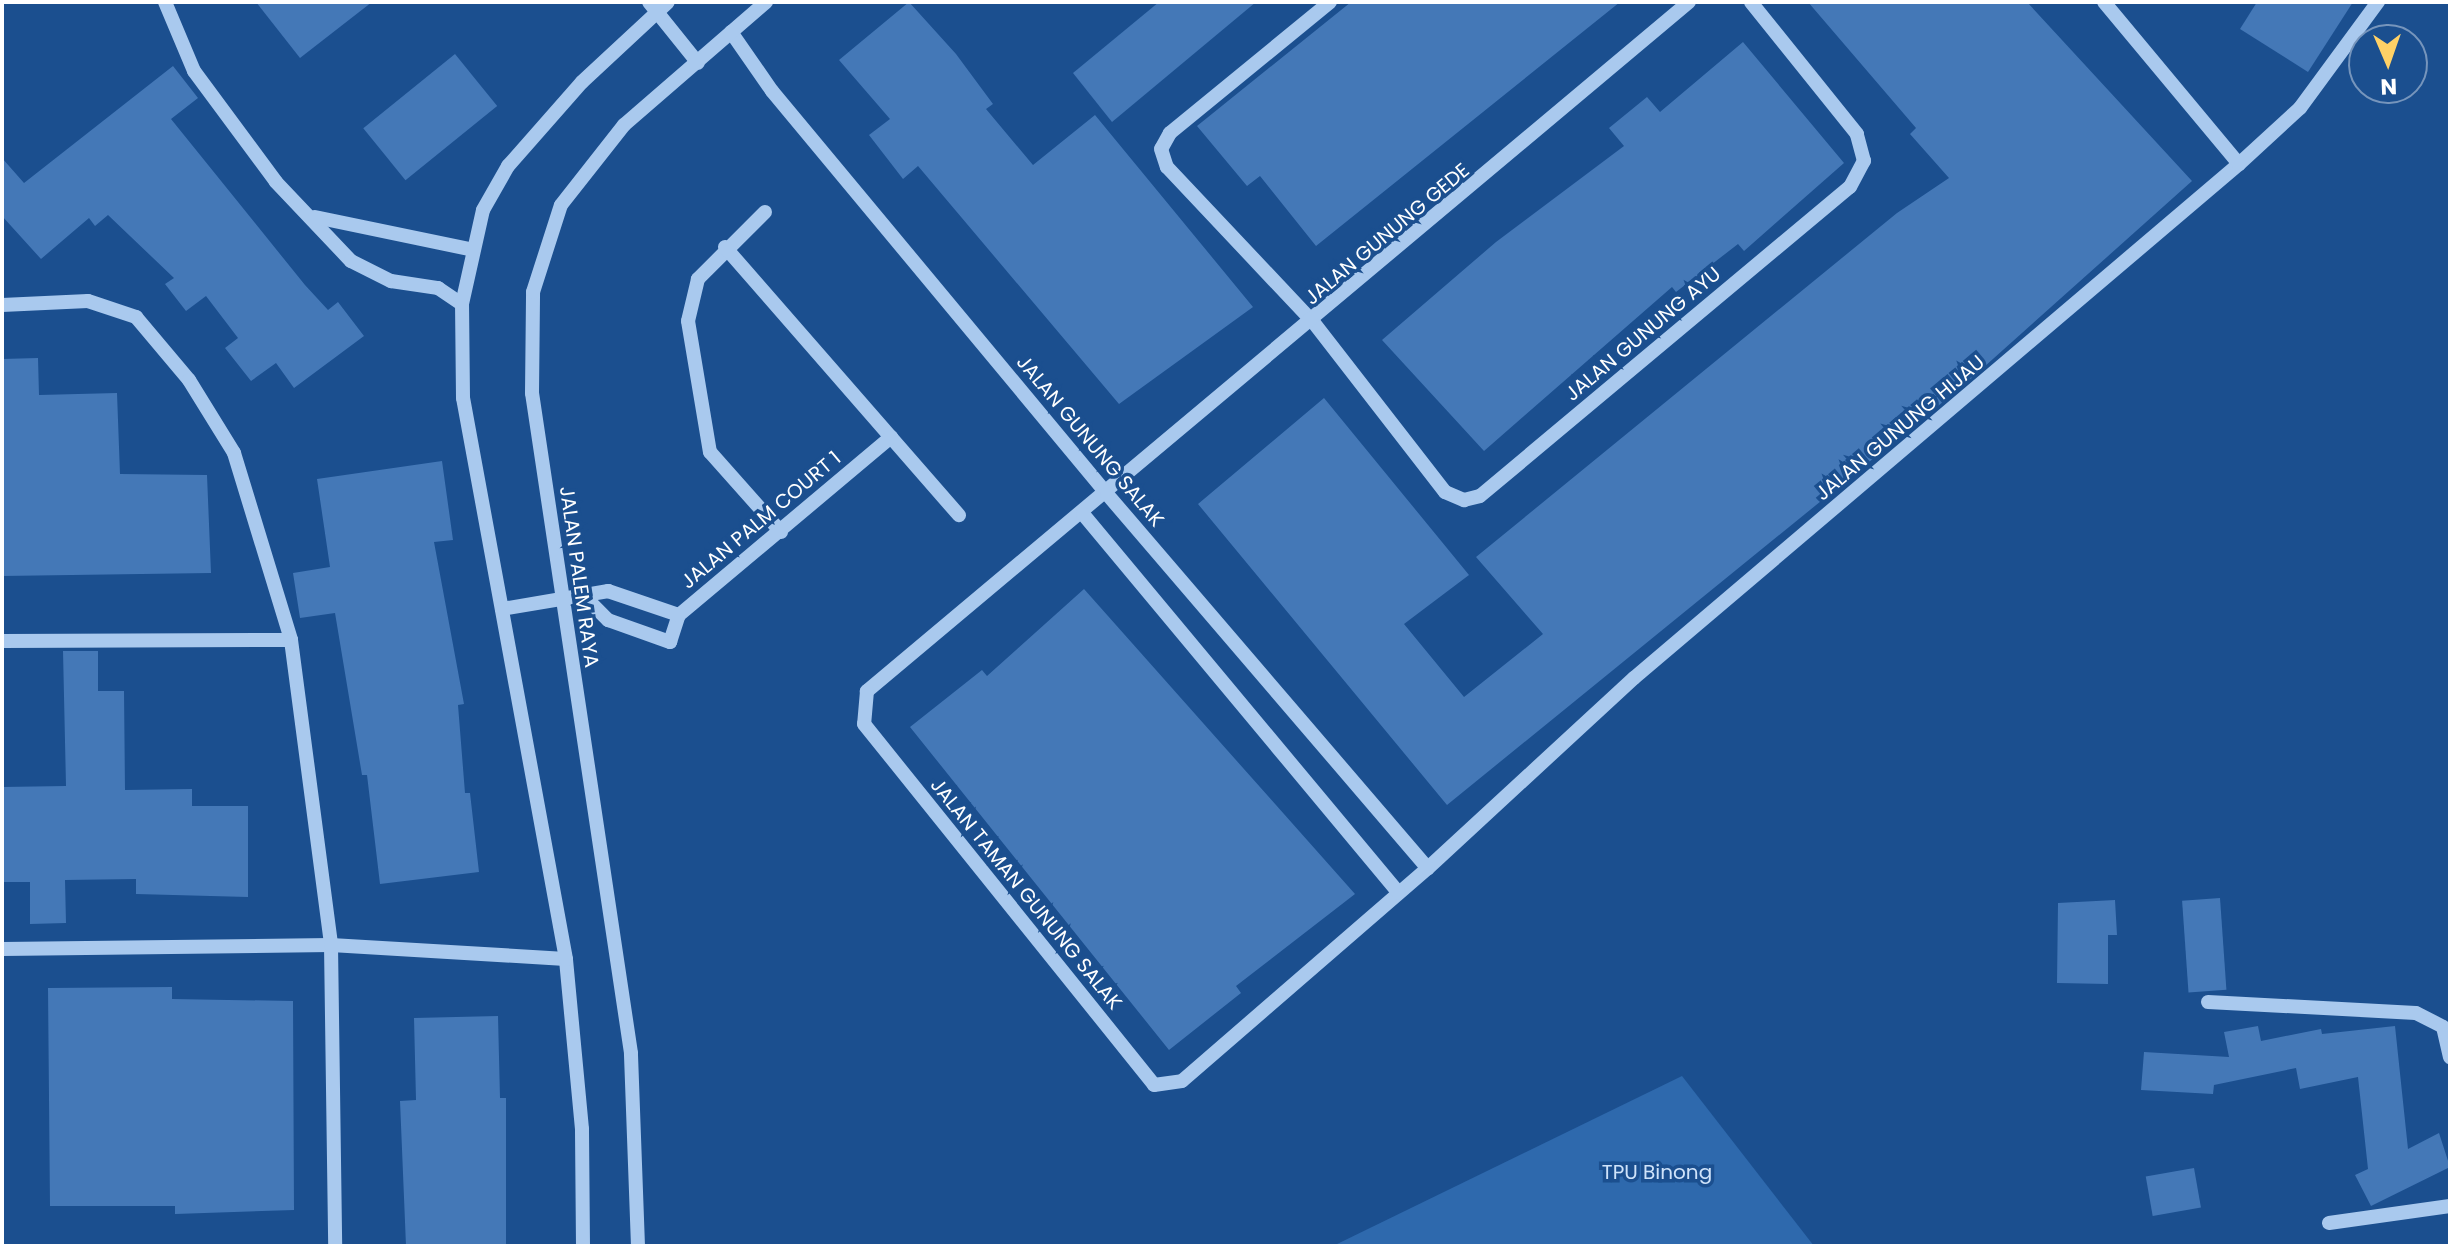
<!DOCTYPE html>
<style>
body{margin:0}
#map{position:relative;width:2452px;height:1248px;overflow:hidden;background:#1b4f8f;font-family:Poppins,sans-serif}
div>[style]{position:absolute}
.green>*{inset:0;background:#2e69ad}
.building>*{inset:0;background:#4478b7;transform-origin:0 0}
.minor>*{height:14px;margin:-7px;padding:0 7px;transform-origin:7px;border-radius:7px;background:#a9c9ee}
span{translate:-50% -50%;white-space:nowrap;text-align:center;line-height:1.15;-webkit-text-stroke:7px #1b4f8f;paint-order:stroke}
.street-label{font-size:20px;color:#fff}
.park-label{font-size:20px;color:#cfe3fa}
.frame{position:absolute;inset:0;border:4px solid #fff;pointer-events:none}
.north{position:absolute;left:2348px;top:24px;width:80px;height:80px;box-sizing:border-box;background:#1b4f8f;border:2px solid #7695bc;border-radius:50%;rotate:178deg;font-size:22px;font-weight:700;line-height:32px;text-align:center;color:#fff}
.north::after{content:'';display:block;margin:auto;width:28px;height:36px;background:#ffd166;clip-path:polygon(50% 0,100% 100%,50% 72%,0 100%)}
</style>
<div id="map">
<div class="green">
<div style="clip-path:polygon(1682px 1076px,1814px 1246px,1333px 1246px)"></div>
</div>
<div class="building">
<div style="clip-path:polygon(256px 2px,372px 2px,300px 58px)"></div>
<div style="clip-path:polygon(909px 2px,956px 54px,993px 104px,986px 109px,1033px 165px,1095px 115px,1253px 307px,1119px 404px,918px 166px,903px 179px,869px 135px,890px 119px,839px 60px)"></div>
<div style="clip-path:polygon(1159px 2px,1256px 2px,1112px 122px,1073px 73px)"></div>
<div style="clip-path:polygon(1351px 2px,1620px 2px,1316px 246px,1260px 176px,1247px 186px,1197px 126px)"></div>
<div style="clip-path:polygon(1808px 2px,2027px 2px,2192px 181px,1965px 384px,1447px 805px,1198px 504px,1324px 398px,1469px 575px,1404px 624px,1464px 697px,1543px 634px,1476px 557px,1897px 213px,1949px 178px,1910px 134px,1916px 128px)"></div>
<div style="clip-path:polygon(2257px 2px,2353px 2px,2308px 72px,2240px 29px)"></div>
<div style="clip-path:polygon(1743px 42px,1844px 163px,1744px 251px,1738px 244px,1676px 292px,1672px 287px,1484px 451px,1382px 340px,1496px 242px,1624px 146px,1609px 128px,1647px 97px,1660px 112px)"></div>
<div style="left:455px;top:54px;width:67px;height:118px;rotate:51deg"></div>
<div style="clip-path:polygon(173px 66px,198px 98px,171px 119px,305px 285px,328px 310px,338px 302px,364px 336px,294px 388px,276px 363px,251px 381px,225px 348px,238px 338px,206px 296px,186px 311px,165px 284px,174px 278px,108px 215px,95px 226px,89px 218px,41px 259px,2px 216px,2px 158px,24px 183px)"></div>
<div style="clip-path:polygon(38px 358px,39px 395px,117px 393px,120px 474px,207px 475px,211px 573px,2px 576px,2px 359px)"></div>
<div style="clip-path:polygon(442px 461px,453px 540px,434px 542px,464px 704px,458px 705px,465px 793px,470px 793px,479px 872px,380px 884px,367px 775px,362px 775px,335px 613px,300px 618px,293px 573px,330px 567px,317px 479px)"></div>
<div style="clip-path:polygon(1084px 589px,1355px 894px,1236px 986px,1241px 993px,1169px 1050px,910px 727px,982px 670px,987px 676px)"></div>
<div style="clip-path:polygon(63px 651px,98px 651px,98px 691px,124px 691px,125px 790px,192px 789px,192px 806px,248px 806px,248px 897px,136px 894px,136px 879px,65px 880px,66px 923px,30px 924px,30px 882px,2px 882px,2px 787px,66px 786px)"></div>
<div style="left:2220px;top:898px;width:92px;height:38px;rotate:86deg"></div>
<div style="clip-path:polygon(2115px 900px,2117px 935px,2108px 935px,2108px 984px,2057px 983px,2058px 903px)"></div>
<div style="clip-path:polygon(172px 987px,172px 999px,293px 1001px,294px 1210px,175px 1214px,175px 1206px,50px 1206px,48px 988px)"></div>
<div style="clip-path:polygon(498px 1016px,500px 1098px,506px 1098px,506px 1246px,406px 1246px,400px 1101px,416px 1100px,414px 1018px)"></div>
<div style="clip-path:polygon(2258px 1026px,2261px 1041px,2321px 1029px,2322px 1034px,2395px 1026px,2408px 1149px,2439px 1133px,2450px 1167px,2371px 1206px,2355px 1175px,2368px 1169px,2358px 1077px,2300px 1089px,2296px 1068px,2214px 1085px,2213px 1094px,2141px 1090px,2144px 1052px,2229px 1057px,2224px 1032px)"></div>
<div style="left:2194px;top:1168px;width:40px;height:49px;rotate:80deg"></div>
</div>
<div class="minor">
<div style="left:165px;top:2px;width:75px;rotate:67.2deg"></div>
<div style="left:194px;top:71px;width:138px;rotate:53.5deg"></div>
<div style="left:276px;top:182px;width:109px;rotate:46.5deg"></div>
<div style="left:351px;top:261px;width:45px;rotate:26.6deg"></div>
<div style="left:391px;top:281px;width:48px;rotate:8.5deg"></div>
<div style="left:438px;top:288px;width:29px;rotate:34deg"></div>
<div style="left:649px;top:2px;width:78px;rotate:51.2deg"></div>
<div style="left:1330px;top:2px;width:207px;rotate:140.7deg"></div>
<div style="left:1170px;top:133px;width:18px;rotate:119deg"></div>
<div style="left:1161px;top:149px;width:19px;rotate:72deg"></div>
<div style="left:1167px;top:167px;width:214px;rotate:46.7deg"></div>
<div style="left:1314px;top:323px;width:214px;rotate:52.2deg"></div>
<div style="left:1445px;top:492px;width:21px;rotate:23deg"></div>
<div style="left:1464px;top:500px;width:16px;rotate:-14deg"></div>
<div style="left:1480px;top:496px;width:482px;rotate:-39.9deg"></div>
<div style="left:1850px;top:187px;width:30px;rotate:-62deg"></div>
<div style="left:1864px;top:161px;width:28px;rotate:-105deg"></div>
<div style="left:1857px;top:134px;width:169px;rotate:-128.8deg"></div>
<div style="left:1689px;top:2px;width:1073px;rotate:140.03deg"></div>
<div style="left:867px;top:691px;width:33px;rotate:95deg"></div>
<div style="left:864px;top:724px;width:463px;rotate:51.2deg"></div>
<div style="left:1154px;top:1085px;width:28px;rotate:-8deg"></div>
<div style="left:1182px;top:1081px;width:325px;rotate:-40.9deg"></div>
<div style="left:1428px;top:868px;width:280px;rotate:-42.7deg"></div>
<div style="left:1634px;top:678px;width:794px;rotate:-40.35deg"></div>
<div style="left:2239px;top:164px;width:83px;rotate:-42.6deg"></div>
<div style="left:2300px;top:108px;width:132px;rotate:-53.7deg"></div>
<div style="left:2104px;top:2px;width:211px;rotate:50.2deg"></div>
<div style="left:731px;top:32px;width:72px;rotate:55.2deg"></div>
<div style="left:772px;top:91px;width:524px;rotate:50.26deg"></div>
<div style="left:1107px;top:494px;width:493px;rotate:49.4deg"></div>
<div style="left:765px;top:212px;width:95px;rotate:135deg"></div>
<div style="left:698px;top:279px;width:43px;rotate:103.4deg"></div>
<div style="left:688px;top:321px;width:133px;rotate:80.5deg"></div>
<div style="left:710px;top:452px;width:107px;rotate:48.4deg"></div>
<div style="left:315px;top:217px;width:158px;rotate:11.7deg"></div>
<div style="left:725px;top:247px;width:356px;rotate:48.9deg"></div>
<div style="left:2px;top:305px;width:86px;rotate:-2.7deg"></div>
<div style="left:88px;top:301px;width:51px;rotate:18.4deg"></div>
<div style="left:136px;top:317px;width:82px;rotate:49.9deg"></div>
<div style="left:189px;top:380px;width:86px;rotate:58.3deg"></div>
<div style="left:234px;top:453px;width:195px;rotate:73deg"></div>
<div style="left:291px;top:640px;width:308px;rotate:82.5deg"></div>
<div style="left:331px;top:945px;width:301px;rotate:89.2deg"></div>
<div style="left:1083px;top:514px;width:493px;rotate:50.2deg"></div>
<div style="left:585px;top:597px;width:33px;rotate:45deg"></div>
<div style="left:608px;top:620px;width:66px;rotate:19.5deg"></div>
<div style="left:670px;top:642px;width:28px;rotate:-72deg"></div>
<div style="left:679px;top:615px;width:277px;rotate:-40deg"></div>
<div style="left:502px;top:609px;width:108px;rotate:-9.6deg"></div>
<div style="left:608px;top:591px;width:75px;rotate:18.7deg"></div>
<div style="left:2px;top:641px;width:289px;rotate:-0.2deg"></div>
<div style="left:2px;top:949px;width:329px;rotate:-0.7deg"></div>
<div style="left:331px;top:945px;width:235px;rotate:3.4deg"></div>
<div style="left:2208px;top:1002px;width:208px;rotate:3deg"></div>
<div style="left:2416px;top:1013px;width:30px;rotate:27deg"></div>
<div style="left:2443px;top:1027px;width:31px;rotate:77deg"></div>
<div style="left:2329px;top:1223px;width:122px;rotate:-8deg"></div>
<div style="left:583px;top:1246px;width:117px;rotate:-90.5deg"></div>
<div style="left:582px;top:1129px;width:171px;rotate:-95.4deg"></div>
<div style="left:566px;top:959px;width:570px;rotate:-100.4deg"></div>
<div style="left:463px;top:398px;width:94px;rotate:-90.6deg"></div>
<div style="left:462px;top:304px;width:96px;rotate:-77.4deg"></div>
<div style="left:483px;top:210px;width:51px;rotate:-60.4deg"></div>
<div style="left:508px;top:166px;width:112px;rotate:-48.6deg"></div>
<div style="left:582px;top:82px;width:117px;rotate:-42.9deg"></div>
<div style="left:638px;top:1246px;width:193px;rotate:-92.1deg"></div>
<div style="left:631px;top:1053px;width:667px;rotate:-98.53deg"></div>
<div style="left:532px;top:393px;width:101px;rotate:-89.4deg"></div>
<div style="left:533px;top:292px;width:91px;rotate:-72.2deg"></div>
<div style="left:561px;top:205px;width:102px;rotate:-51.8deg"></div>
<div style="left:624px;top:125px;width:188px;rotate:-40.9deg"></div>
</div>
<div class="street-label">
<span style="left:1387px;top:234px;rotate:-40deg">JALAN GUNUNG GEDE</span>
<span style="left:1643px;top:334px;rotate:-40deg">JALAN GUNUNG AYU</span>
<span style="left:1900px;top:428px;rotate:-40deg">JALAN GUNUNG HIJAU</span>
<span style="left:1090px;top:441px;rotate:50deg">JALAN GUNUNG SALAK</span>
<span style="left:761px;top:520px;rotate:-40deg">JALAN PALM COURT 1</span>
<span style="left:579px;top:577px;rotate:82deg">JALAN PALEM RAYA</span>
<span style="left:1026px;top:894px;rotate:51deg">JALAN TAMAN GUNUNG SALAK</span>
</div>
<div class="park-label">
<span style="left:1657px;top:1172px">TPU Binong</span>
</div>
<div class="frame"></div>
<div class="north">N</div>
</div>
